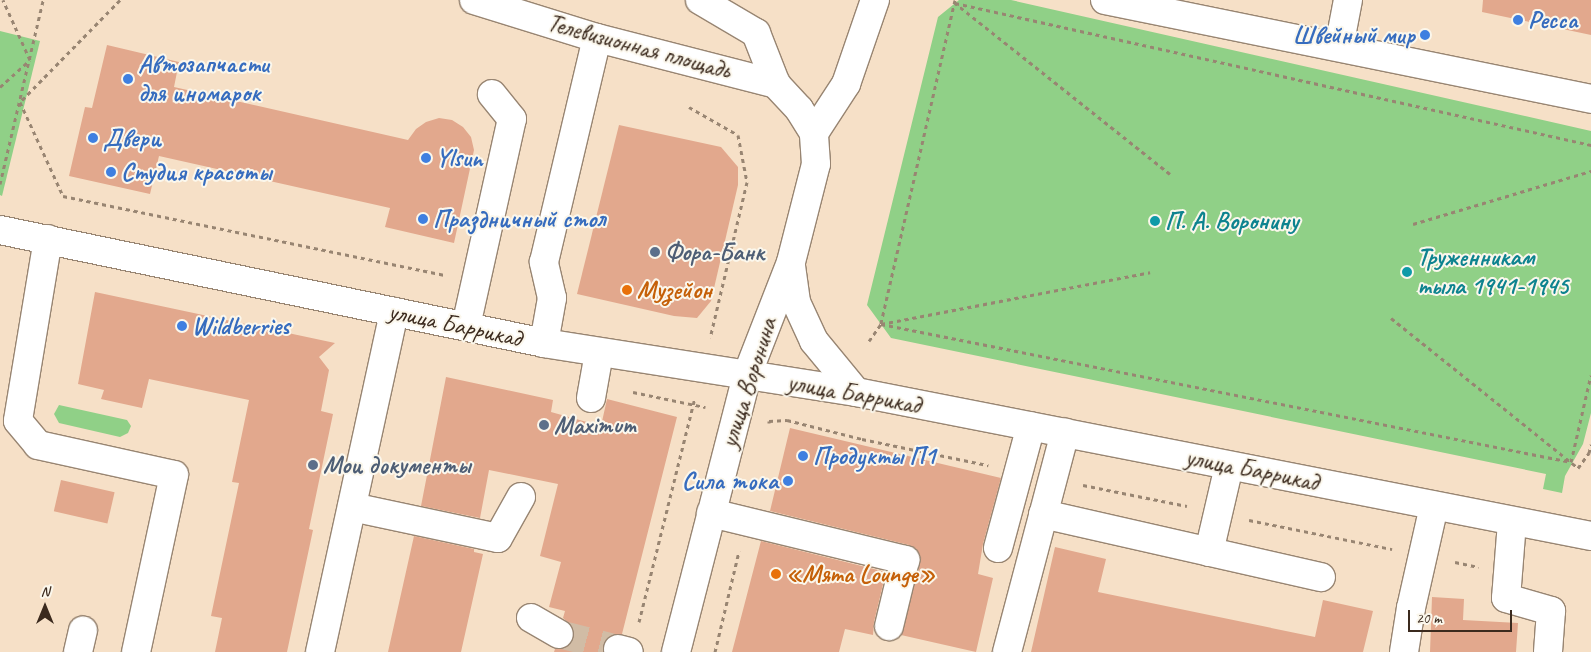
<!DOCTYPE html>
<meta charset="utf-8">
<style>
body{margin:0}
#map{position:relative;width:1591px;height:652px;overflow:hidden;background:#f6e0c7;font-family:Caveat,sans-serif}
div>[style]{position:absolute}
.green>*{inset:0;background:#90d087}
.building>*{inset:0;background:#e2a88d;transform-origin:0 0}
.minor-tunnel>*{height:28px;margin-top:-14px;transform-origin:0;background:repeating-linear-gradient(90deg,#d1bca5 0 28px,transparent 0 42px)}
.path>*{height:3px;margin-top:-1.5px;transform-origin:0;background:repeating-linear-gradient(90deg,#988572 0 4px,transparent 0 8px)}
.roads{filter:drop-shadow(1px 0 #988572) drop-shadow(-1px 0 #988572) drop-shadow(0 1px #988572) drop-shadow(0 -1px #988572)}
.minor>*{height:28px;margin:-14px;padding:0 14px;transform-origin:14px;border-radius:14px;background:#fff}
.dots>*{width:14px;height:14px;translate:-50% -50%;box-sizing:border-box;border:2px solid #fbf7ec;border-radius:50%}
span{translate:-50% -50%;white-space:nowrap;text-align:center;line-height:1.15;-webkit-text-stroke:4px #fbf7ec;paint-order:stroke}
.shop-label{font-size:25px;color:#366cbe;font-weight:700}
.left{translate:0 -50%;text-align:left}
.right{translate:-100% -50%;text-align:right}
.street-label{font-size:25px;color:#3b2a1e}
.culture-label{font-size:25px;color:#0d838f;font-weight:700}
.service-label{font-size:25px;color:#4e5e75;font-weight:700}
.food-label{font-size:25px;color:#c56008;font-weight:700}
.north{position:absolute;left:20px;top:582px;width:50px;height:50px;-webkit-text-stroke:4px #fbf7ec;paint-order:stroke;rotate:0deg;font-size:14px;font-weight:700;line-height:20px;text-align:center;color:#3b2a1e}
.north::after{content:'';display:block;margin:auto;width:18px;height:22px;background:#3b2a1e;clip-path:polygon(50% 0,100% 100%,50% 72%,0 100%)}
.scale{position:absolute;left:1408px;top:610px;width:104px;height:22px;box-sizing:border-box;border:2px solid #3b2a1e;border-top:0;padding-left:6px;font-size:15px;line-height:18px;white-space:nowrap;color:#3b2a1e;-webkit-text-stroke:4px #fbf7ec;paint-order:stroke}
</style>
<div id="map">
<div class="green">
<div style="clip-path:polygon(959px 0,1011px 0,1591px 131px,1591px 413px,1583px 444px,1565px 476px,1562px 493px,1543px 489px,1546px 474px,891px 338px,867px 305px,938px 17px)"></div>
<div style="clip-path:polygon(0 31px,40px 41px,2px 196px,0 195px)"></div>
<div style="clip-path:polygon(59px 405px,127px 420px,131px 426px,128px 433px,120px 437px,59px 423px,54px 414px)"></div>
</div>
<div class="building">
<div style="clip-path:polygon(1483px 0,1591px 0,1591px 35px,1482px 12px)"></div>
<div style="clip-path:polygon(107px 45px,179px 62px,174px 87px,408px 140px,416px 129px,426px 122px,439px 118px,452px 120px,463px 127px,471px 137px,474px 150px,454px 243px,385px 227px,390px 208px,159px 156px,150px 194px,69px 176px,85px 107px,92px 108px)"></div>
<div style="clip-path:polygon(619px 125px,721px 147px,738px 167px,738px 185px,711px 301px,697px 318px,674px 316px,577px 294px)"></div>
<div style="clip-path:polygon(95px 292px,335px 343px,319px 357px,329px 370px,321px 411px,333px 414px,309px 529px,313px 530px,287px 652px,215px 652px,222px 618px,211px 616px,239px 483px,232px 482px,249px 400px,149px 379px,142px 408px,101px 399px,104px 390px,78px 384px)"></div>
<div style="clip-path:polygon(446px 377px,553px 400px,551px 412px,601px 426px,607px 399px,677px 417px,622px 634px,615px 634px,607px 638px,603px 644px,603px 652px,554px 652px,555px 649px,567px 647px,572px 642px,575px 634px,572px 626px,563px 618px,565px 611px,549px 607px,561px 562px,540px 556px,558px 484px,489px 470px,480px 518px,421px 506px)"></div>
<div style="clip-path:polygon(790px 428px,1001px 478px,983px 544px,978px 574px,993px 578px,976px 652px,901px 635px,920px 564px,920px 555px,915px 548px,909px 545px,770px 511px)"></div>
<div style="left:61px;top:480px;width:55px;height:32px;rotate:13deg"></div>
<div style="clip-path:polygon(414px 536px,474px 549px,474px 552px,483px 554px,461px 652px,388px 652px)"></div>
<div style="clip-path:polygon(761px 541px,886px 572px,874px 622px,873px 635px,845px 629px,839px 652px,732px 652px)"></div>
<div style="clip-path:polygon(1055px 547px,1106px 559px,1098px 592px,1315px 637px,1323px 600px,1373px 611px,1363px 652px,1031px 652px)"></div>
<div style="clip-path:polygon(1432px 597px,1464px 599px,1463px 620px,1518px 623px,1516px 652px,1430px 652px)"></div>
</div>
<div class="minor-tunnel">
<div style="left:559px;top:634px;width:61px;rotate:14.3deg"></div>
</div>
<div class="path">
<div style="left:120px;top:0;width:143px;rotate:134.4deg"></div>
<div style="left:20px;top:102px;width:103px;rotate:65.4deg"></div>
<div style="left:63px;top:196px;width:391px;rotate:11.7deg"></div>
<div style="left:955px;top:0;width:332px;rotate:102.9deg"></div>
<div style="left:881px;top:324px;width:704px;rotate:11.31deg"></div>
<div style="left:0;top:87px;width:40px;rotate:-42deg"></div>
<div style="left:30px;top:60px;width:66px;rotate:-114.2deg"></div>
<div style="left:689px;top:107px;width:56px;rotate:29.7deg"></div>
<div style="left:738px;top:135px;width:48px;rotate:79.2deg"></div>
<div style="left:747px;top:182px;width:160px;rotate:103.3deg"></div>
<div style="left:1170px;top:174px;width:275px;rotate:-141.5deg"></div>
<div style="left:955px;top:3px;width:652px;rotate:12.59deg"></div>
<div style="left:0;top:184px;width:189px;rotate:-76.8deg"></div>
<div style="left:1413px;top:224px;width:186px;rotate:-16.6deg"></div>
<div style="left:1391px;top:318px;width:240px;rotate:38.7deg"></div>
<div style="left:1578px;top:468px;width:19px;rotate:-54deg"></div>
<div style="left:1589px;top:453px;width:9px;rotate:-77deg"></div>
<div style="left:869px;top:341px;width:21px;rotate:-55deg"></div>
<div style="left:881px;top:324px;width:274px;rotate:-10.9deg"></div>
<div style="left:633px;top:392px;width:74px;rotate:11.8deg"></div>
<div style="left:769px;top:423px;width:2px;rotate:-90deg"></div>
<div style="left:769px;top:421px;width:18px;rotate:-3deg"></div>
<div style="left:787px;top:420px;width:77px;rotate:14.2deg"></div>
<div style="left:862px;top:439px;width:129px;rotate:11.7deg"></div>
<div style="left:1571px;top:462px;width:89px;rotate:-77.1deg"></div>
<div style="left:1083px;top:485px;width:106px;rotate:11.4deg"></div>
<div style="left:1249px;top:520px;width:146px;rotate:11.5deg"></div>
<div style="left:1455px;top:562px;width:24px;rotate:12deg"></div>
<div style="left:639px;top:622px;width:231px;rotate:-76deg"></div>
<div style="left:715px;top:652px;width:104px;rotate:-76.6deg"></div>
</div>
<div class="roads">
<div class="minor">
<div style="left:474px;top:0;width:129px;rotate:17.2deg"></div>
<div style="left:597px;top:38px;width:185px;rotate:14.4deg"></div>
<div style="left:1105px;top:0;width:496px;rotate:11.5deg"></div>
<div style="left:1339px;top:47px;width:48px;rotate:-79.2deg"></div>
<div style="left:814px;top:133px;width:59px;rotate:-56.9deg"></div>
<div style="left:846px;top:84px;width:89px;rotate:-71deg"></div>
<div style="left:0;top:230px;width:556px;rotate:11.73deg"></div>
<div style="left:544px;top:343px;width:316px;rotate:8.9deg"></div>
<div style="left:856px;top:392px;width:749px;rotate:11.08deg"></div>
<div style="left:48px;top:239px;width:184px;rotate:99.4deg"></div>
<div style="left:18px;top:421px;width:31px;rotate:50deg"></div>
<div style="left:38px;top:445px;width:139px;rotate:12.4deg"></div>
<div style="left:174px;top:475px;width:181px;rotate:102.1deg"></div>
<div style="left:791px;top:266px;width:36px;rotate:82deg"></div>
<div style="left:796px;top:302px;width:43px;rotate:65.2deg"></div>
<div style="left:814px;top:341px;width:66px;rotate:50.5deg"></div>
<div style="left:466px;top:326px;width:212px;rotate:-77.5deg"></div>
<div style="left:512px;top:119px;width:32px;rotate:-129deg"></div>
<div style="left:544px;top:343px;width:46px;rotate:-79.9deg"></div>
<div style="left:552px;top:298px;width:37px;rotate:-103deg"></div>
<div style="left:544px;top:262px;width:230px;rotate:-76.7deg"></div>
<div style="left:591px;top:398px;width:46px;rotate:-79.9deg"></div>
<div style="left:352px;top:507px;width:149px;rotate:12deg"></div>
<div style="left:498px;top:538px;width:47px;rotate:-60.7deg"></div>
<div style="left:711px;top:513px;width:200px;rotate:13.6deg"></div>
<div style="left:905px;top:560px;width:68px;rotate:103.6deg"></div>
<div style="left:1043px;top:514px;width:285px;rotate:12.8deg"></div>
<div style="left:1512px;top:522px;width:76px;rotate:94.5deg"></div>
<div style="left:1506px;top:598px;width:47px;rotate:16.1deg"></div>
<div style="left:1551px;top:611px;width:41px;rotate:94.2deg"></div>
<div style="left:998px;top:548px;width:126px;rotate:-74.9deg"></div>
<div style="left:1209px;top:552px;width:88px;rotate:-76.9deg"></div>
<div style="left:531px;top:618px;width:32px;rotate:30deg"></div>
<div style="left:618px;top:649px;width:11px;rotate:15deg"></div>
<div style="left:78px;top:652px;width:22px;rotate:-77deg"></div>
<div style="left:320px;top:652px;width:348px;rotate:-77.7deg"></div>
<div style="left:676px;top:652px;width:286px;rotate:-75.6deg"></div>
<div style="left:747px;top:375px;width:121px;rotate:-68.7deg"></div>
<div style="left:791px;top:262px;width:101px;rotate:-75.7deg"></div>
<div style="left:816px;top:164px;width:31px;rotate:-94deg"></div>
<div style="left:814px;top:133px;width:28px;rotate:-122deg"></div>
<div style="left:799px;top:109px;width:34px;rotate:-133deg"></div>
<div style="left:776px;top:84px;width:55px;rotate:-111.4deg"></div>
<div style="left:756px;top:33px;width:65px;rotate:-149.5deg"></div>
<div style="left:1007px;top:652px;width:227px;rotate:-75.2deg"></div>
<div style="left:1404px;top:652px;width:45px;rotate:-81deg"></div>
<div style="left:1411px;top:608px;width:105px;rotate:-77.3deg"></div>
</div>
</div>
<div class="dots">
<div style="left:1518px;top:20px;background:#3f7fe0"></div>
<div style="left:1425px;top:35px;background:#3f7fe0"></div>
<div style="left:128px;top:79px;background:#3f7fe0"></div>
<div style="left:93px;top:138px;background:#3f7fe0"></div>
<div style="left:426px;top:158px;background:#3f7fe0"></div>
<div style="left:111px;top:172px;background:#3f7fe0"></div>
<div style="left:423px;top:219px;background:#3f7fe0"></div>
<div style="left:1155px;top:221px;background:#0f9aa8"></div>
<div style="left:655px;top:252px;background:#5c6f8a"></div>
<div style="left:1407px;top:272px;background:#0f9aa8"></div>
<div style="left:627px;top:290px;background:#e8710a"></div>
<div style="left:182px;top:326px;background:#3f7fe0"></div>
<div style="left:544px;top:425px;background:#5c6f8a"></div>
<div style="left:803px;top:456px;background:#3f7fe0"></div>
<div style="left:313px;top:465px;background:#5c6f8a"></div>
<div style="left:788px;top:481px;background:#3f7fe0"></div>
<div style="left:776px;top:574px;background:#e8710a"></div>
</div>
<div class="shop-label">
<span class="left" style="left:1528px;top:20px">Ресса</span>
<span class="right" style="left:1415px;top:35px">Швейный мир</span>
<span class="left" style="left:138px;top:79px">Автозапчасти<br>для иномарок</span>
<span class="left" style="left:103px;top:138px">Двери</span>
<span class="left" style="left:436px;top:158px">Ylsun</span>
<span class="left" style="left:121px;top:172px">Студия красоты</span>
<span class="left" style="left:433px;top:219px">Праздничный стол</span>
<span class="left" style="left:192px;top:326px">Wildberries</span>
<span class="left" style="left:813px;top:456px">Продукты П1</span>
<span class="right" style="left:778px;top:481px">Сила тока</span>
</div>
<div class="street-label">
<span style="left:639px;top:47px;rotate:15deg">Телевизионная площадь</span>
<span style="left:455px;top:325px;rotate:12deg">улица Баррикад</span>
<span style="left:749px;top:383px;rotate:-72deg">улица Воронина</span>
<span style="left:854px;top:394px;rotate:10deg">улица Баррикад</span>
<span style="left:1252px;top:470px;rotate:11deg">улица Баррикад</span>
</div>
<div class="culture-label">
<span class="left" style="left:1165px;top:221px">П. А. Воронину</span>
<span class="left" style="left:1417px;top:272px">Труженникам<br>тыла 1941-1945</span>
</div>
<div class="service-label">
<span class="left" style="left:665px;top:252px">Фора-Банк</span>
<span class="left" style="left:554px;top:425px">Maximum</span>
<span class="left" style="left:323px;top:465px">Мои документы</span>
</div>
<div class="food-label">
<span class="left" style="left:637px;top:290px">Музейон</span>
<span class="left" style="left:786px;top:574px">«Мята Lounge»</span>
</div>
<div class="north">N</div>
<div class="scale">20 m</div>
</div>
